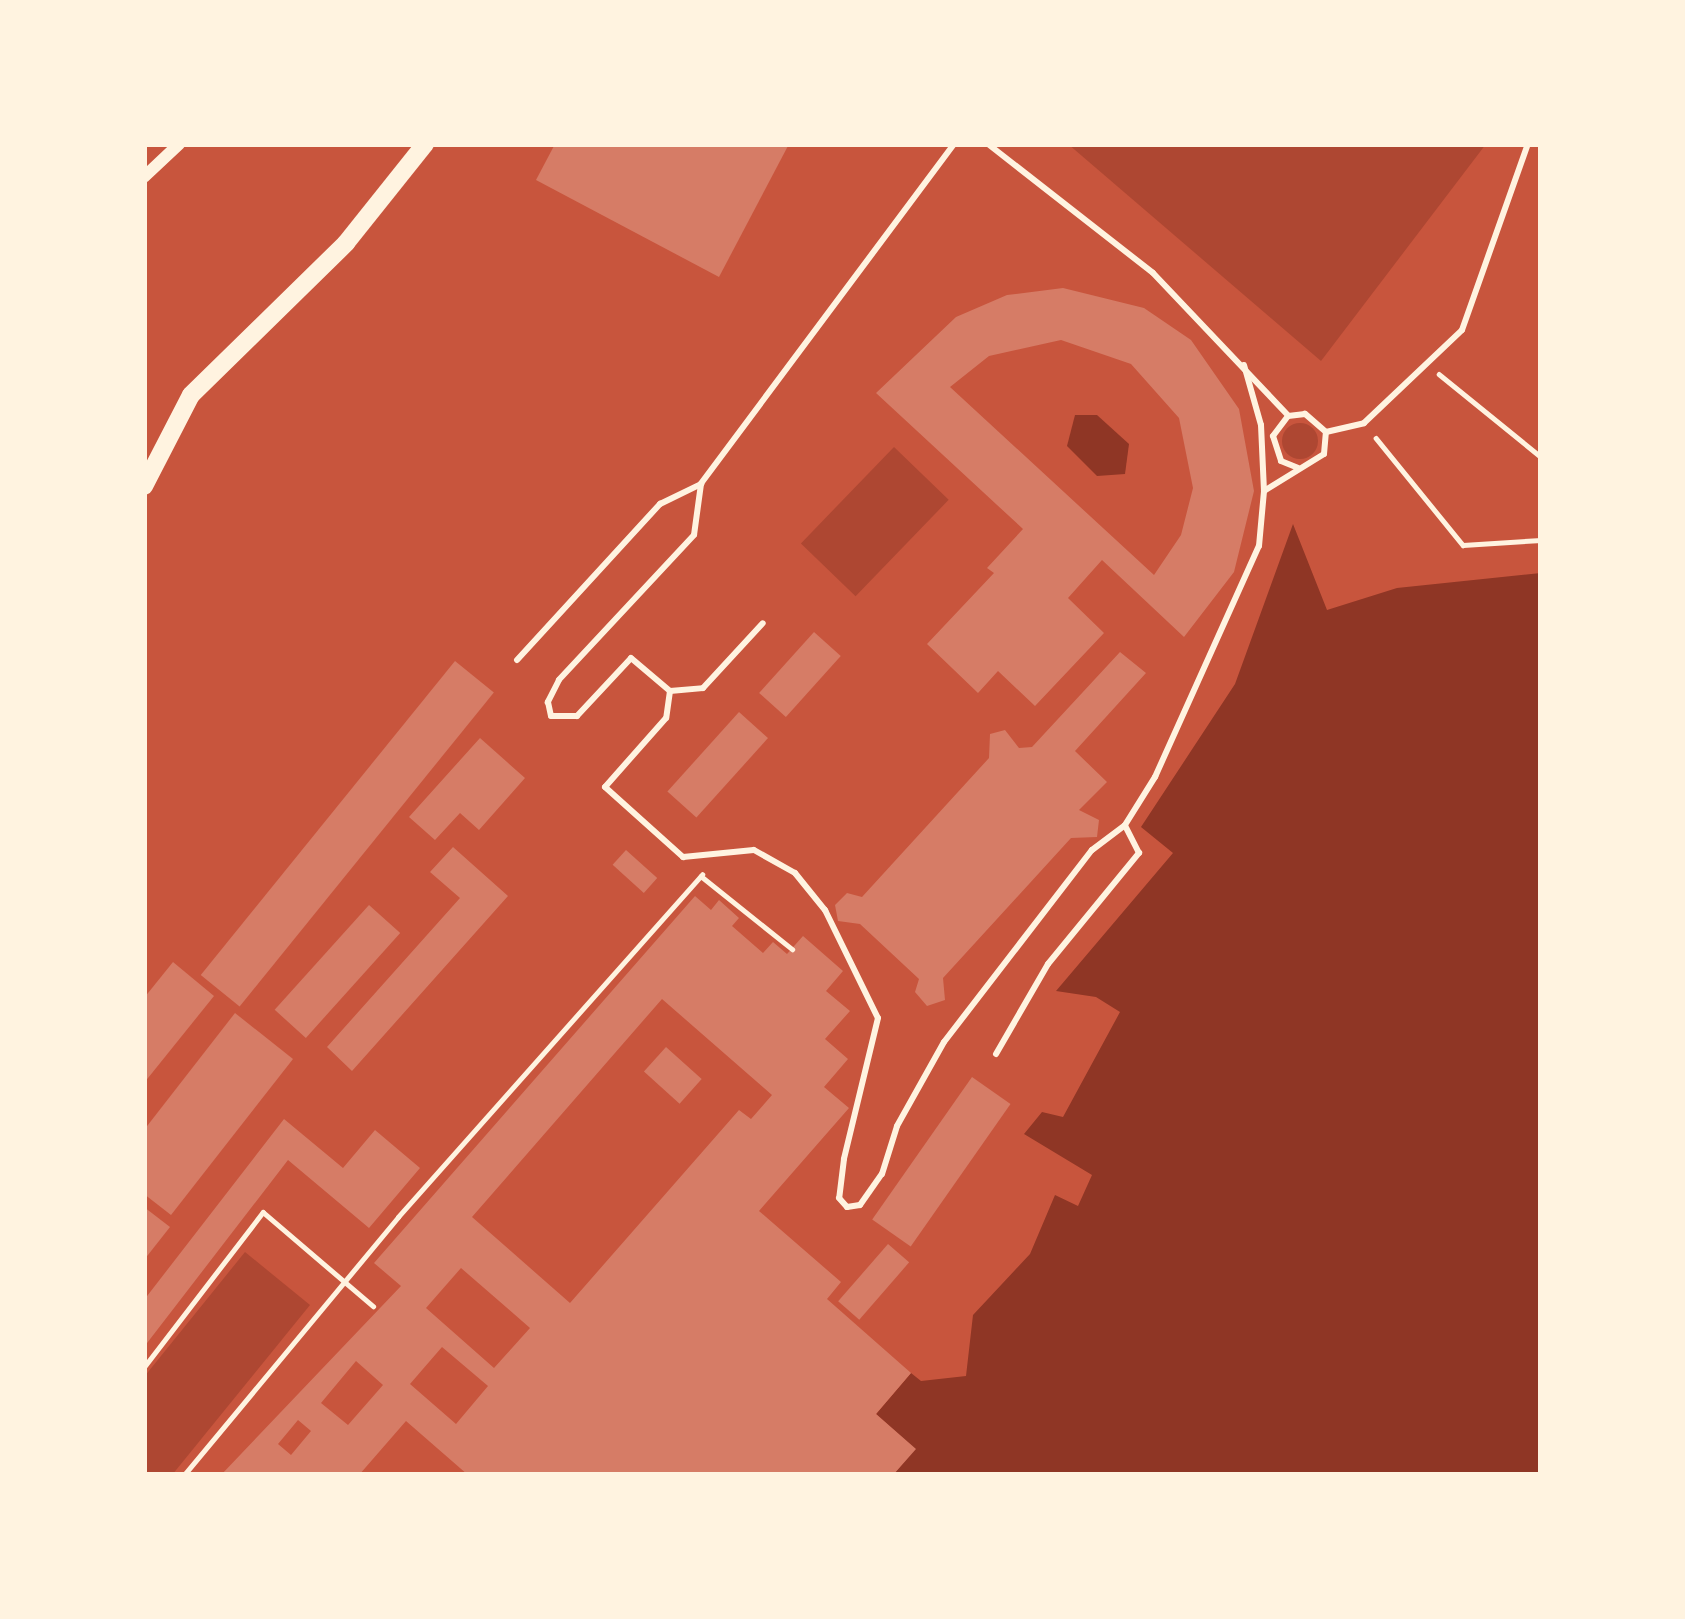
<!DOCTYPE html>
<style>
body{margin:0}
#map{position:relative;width:1685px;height:1619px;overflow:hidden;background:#c8553d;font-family:"Fira Sans Condensed",sans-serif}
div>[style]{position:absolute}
.green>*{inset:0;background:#ae4732;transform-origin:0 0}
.round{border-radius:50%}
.water>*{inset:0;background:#8f3625}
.building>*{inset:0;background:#d67c66;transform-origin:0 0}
.path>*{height:4.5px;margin:-2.25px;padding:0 2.25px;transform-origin:2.25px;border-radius:2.25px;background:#fff3e0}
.service>*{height:6px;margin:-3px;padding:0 3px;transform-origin:3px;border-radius:3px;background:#fff3e0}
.minor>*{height:12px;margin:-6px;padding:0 6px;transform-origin:6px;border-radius:6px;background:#fff3e0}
.secondary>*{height:18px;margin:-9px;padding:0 9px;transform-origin:9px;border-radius:9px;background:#fff3e0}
span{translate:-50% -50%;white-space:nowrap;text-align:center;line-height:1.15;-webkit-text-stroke:9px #fff3e0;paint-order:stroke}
.frame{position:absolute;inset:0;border:147px solid #fff3e0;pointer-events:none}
</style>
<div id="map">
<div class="green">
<div style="clip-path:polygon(1068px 144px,1486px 144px,1321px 361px)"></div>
<div class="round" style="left:1282px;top:423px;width:36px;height:36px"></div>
<div style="left:894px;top:447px;width:76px;height:134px;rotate:44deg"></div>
<div style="clip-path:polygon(245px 1252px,310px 1305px,172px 1475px,144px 1475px,144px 1377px)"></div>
</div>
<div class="water">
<div style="clip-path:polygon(1075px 415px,1097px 415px,1129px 444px,1125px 474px,1097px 476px,1067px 446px)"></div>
<div style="clip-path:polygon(1293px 524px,1327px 610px,1397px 588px,1541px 573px,1541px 1475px,893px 1475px,915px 1449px,876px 1414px,911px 1373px,921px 1381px,966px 1376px,973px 1315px,1030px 1254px,1055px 1195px,1078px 1206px,1092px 1175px,1024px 1134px,1042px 1112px,1063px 1117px,1120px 1012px,1096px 997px,1056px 991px,1173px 853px,1141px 827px,1235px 684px)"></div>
</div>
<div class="building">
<div style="clip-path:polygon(555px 144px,789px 144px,719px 277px,536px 180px)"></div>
<div style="clip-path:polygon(evenodd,1063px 288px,1144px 308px,1191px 340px,1239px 409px,1254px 491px,1234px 572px,1184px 637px,1102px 560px,1068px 598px,1104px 633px,1035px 706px,998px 671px,978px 693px,927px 644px,994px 573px,987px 568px,1023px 529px,876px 393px,956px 317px,1007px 295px,1063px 288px,1061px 340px,1131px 364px,1179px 418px,1193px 488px,1181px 535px,1154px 575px,950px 387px,989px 356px,1061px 340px)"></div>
<div style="left:814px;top:632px;width:36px;height:82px;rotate:42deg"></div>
<div style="clip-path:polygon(1120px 652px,1146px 673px,1075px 751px,1107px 782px,1079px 810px,1099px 820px,1097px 837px,1071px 838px,943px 978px,945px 1000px,927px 1006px,915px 992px,919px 979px,860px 924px,838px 921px,835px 905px,847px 893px,862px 897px,989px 758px,990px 734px,1005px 730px,1019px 748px,1032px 747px)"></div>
<div style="left:455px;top:661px;width:50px;height:404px;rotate:39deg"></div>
<div style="left:739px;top:712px;width:39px;height:107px;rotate:42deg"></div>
<div style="clip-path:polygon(480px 738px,525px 778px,479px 830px,460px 813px,435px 840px,409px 817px)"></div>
<div style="clip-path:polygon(453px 847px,508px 896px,352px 1071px,327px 1047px,460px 898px,430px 872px)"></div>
<div style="left:626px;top:850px;width:42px;height:20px;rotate:42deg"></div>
<div style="clip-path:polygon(evenodd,695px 896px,711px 910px,719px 900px,739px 918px,732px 926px,763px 953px,773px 942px,787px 954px,803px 936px,843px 971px,826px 991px,850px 1011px,825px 1039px,848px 1059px,824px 1087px,849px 1108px,759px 1211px,841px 1282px,827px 1299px,911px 1373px,876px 1414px,916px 1449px,893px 1475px,468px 1475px,406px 1421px,359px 1475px,221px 1475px,401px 1286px,374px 1263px,695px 896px,662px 999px,772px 1095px,751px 1119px,739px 1110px,570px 1303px,472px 1217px,662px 999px,695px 896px,461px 1268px,530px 1328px,494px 1368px,426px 1308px,461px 1268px,695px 896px,442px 1347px,488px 1386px,456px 1424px,410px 1384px,442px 1347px,695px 896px,356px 1361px,383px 1385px,348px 1425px,321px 1403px,356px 1361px,695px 896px,298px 1420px,311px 1431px,291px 1455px,278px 1444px,298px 1420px)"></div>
<div style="left:369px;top:905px;width:42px;height:141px;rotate:42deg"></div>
<div style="clip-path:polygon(173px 962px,214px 996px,144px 1083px,144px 998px)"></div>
<div style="clip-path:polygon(235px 1013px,293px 1059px,171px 1215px,144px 1194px,144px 1130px)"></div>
<div style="left:666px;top:1047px;width:48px;height:33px;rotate:42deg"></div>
<div style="left:972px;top:1077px;width:47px;height:174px;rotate:35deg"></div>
<div style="clip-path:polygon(284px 1119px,343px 1168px,375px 1130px,420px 1168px,369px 1228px,288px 1160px,144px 1347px,144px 1300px)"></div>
<div style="clip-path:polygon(144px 1207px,170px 1227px,144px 1260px)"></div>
<div style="left:888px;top:1244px;width:28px;height:76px;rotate:41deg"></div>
</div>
<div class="path">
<div style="left:1439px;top:374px;width:132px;rotate:39.1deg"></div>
<div style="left:1376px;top:438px;width:138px;rotate:50.9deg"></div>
<div style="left:1463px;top:545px;width:78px;rotate:-3.7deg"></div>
<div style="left:701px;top:876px;width:117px;rotate:38.7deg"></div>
<div style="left:144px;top:1367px;width:195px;rotate:-52.5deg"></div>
<div style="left:263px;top:1212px;width:145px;rotate:40.5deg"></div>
<div style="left:184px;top:1475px;width:335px;rotate:-50.3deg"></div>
<div style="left:398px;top:1217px;width:458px;rotate:-48.4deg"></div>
</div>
<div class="service">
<div style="left:954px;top:144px;width:424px;rotate:126.7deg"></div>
<div style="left:701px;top:484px;width:51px;rotate:97.8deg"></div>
<div style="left:694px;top:535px;width:198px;rotate:133deg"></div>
<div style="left:559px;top:680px;width:25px;rotate:117deg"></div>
<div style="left:548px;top:702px;width:14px;rotate:78deg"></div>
<div style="left:551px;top:716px;width:26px"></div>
<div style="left:577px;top:716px;width:79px;rotate:-47deg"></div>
<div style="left:631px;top:658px;width:51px;rotate:40.2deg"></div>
<div style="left:670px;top:691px;width:27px;rotate:98deg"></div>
<div style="left:666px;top:718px;width:92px;rotate:131.5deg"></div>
<div style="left:605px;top:787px;width:105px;rotate:41.9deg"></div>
<div style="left:683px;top:857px;width:71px;rotate:-5.6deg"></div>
<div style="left:754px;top:850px;width:47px;rotate:29.3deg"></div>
<div style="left:795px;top:873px;width:48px;rotate:51deg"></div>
<div style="left:825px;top:910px;width:120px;rotate:63.9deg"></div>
<div style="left:878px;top:1018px;width:145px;rotate:103.6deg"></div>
<div style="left:844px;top:1159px;width:39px;rotate:97deg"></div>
<div style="left:839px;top:1198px;width:12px;rotate:48deg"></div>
<div style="left:847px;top:1207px;width:13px;rotate:-9deg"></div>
<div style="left:860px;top:1205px;width:38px;rotate:-55deg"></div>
<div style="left:882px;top:1174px;width:50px;rotate:-72.6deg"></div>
<div style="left:897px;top:1126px;width:96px;rotate:-60.8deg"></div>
<div style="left:944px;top:1042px;width:242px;rotate:-52.4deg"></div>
<div style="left:1092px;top:850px;width:41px;rotate:-37.1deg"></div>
<div style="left:1125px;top:825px;width:57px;rotate:-58deg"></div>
<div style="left:1155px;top:777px;width:253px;rotate:-65.8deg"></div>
<div style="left:1259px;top:546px;width:55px;rotate:-84.8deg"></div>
<div style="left:1264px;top:491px;width:70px;rotate:-31.7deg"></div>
<div style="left:1324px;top:454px;width:22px;rotate:-85deg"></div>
<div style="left:1326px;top:432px;width:28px;rotate:-139deg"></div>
<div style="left:1305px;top:414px;width:17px;rotate:173deg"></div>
<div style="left:1288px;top:416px;width:25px;rotate:127deg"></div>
<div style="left:1273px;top:436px;width:26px;rotate:72deg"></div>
<div style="left:1281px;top:461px;width:18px;rotate:22deg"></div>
<div style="left:988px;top:144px;width:209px;rotate:38deg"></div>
<div style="left:1153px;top:273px;width:195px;rotate:46.5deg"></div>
<div style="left:1244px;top:365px;width:62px;rotate:74.2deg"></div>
<div style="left:1261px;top:425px;width:66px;rotate:87.4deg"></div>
<div style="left:1326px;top:432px;width:39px;rotate:-13deg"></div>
<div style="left:1364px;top:423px;width:135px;rotate:-43.5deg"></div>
<div style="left:1462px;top:330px;width:197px;rotate:-70.5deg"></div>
<div style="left:517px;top:660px;width:212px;rotate:-47.5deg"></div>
<div style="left:660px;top:504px;width:46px;rotate:-26deg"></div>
<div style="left:670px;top:691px;width:33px;rotate:-5deg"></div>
<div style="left:703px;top:688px;width:88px;rotate:-47.3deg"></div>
<div style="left:996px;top:1054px;width:104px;rotate:-60deg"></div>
<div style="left:1048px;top:964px;width:144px;rotate:-50.7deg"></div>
<div style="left:1139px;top:853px;width:31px;rotate:-117deg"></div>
</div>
<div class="minor">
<div style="left:144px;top:177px;width:48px;rotate:-43.3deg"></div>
</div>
<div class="secondary">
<div style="left:144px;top:486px;width:102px;rotate:-62.7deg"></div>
<div style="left:191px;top:395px;width:217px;rotate:-44.4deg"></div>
<div style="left:346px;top:243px;width:127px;rotate:-51.4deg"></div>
</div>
<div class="frame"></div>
</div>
